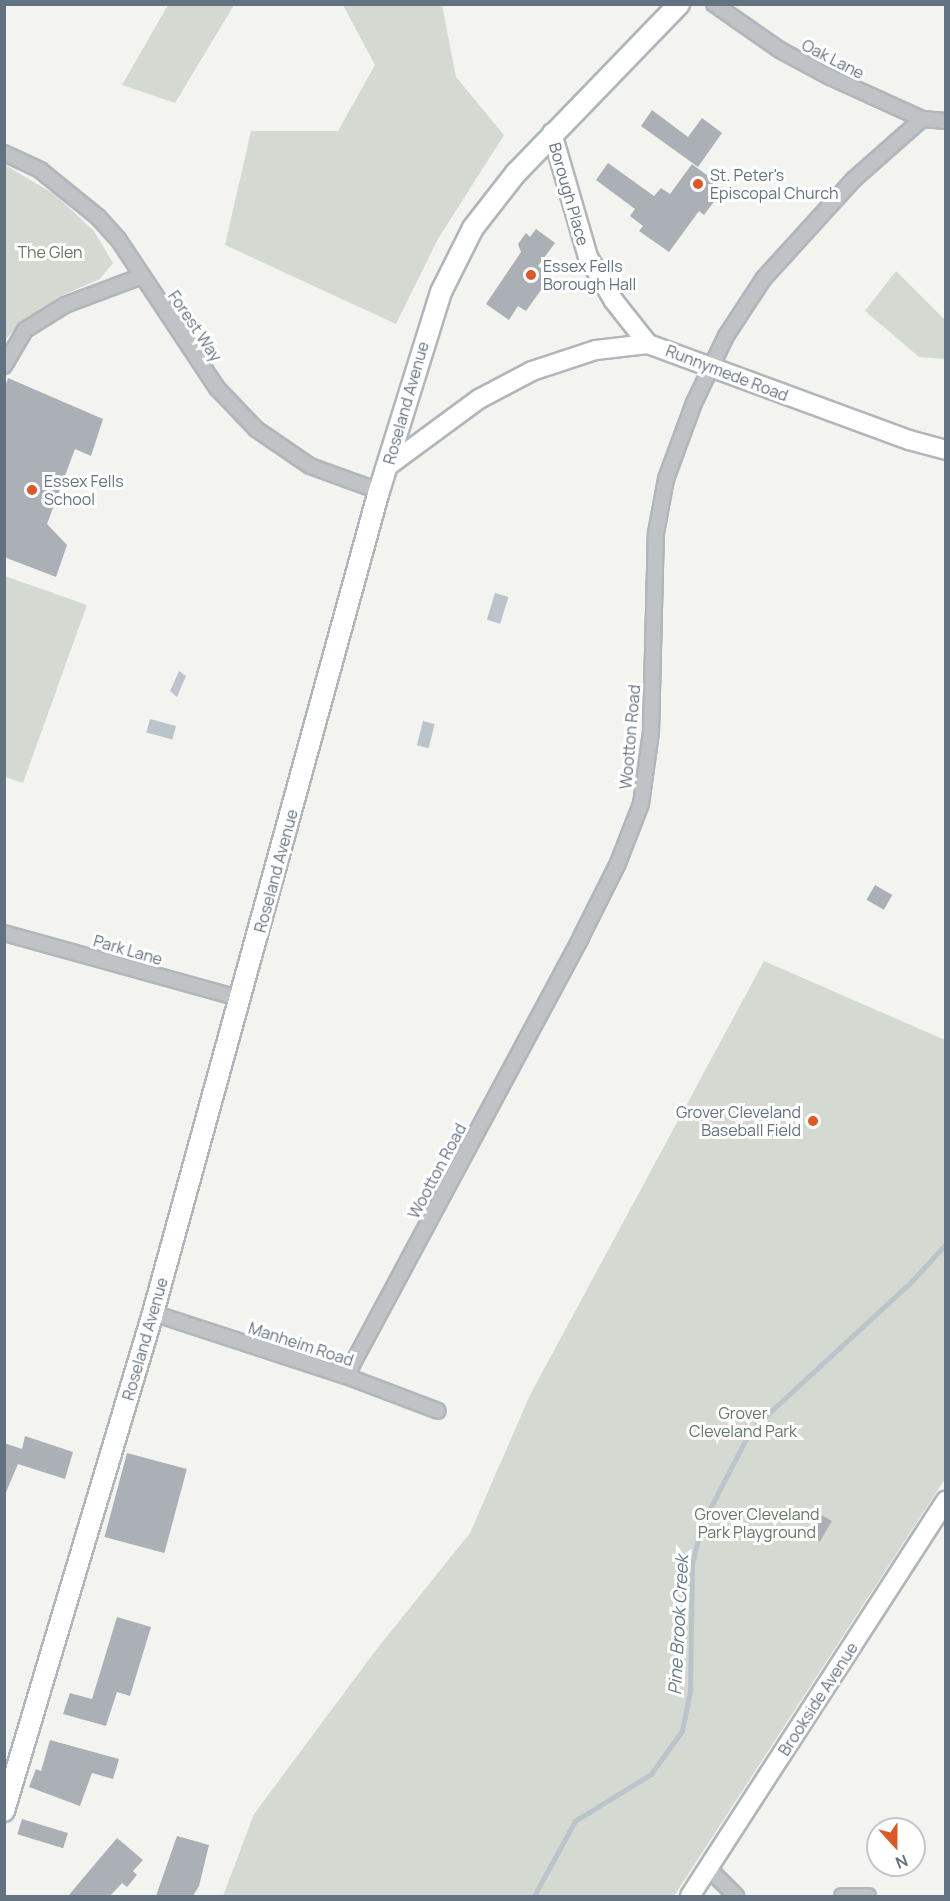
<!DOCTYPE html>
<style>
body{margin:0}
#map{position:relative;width:950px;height:1901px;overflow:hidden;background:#f3f4ef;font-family:Manrope,sans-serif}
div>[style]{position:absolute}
.green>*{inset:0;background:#d4dad1}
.water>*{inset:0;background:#bac4ca;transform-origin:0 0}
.stream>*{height:4.5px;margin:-2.25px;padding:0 2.25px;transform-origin:2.25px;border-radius:2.25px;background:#bac4ca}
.building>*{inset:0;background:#aab0b5;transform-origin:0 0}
.roads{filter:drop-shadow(2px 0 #b1b6ba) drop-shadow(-2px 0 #b1b6ba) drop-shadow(0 2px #b1b6ba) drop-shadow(0 -2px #b1b6ba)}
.street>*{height:14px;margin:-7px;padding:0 7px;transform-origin:7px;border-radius:7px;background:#bfc3c6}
.secondary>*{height:18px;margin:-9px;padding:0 9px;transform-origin:9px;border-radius:9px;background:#fff}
.primary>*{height:20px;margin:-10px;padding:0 10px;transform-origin:10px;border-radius:10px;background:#fff}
.dots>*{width:16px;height:16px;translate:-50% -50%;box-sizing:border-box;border:3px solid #fff;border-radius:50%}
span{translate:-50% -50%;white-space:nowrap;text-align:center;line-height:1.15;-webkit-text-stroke:6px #fff;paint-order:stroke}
.street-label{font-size:16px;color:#637280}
.poi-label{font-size:16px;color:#637280}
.left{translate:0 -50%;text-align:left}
.right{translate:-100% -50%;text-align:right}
.park-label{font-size:16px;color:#657762}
.water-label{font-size:18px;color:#637a85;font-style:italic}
.frame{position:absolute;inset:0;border:6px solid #637280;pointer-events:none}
.north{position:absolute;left:866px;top:1817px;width:60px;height:60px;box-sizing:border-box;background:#fff;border:2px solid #c1c7cc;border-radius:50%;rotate:159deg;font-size:16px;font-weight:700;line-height:24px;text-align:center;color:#637280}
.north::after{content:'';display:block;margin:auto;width:21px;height:27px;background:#de5825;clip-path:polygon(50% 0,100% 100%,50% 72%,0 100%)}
</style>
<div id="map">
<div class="green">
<div style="clip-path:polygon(168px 5px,234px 5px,175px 103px,122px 85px)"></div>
<div style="clip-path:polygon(343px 5px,442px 5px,456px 77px,504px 135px,438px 239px,396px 324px,225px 245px,251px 131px,338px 131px,375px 65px)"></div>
<div style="clip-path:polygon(5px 165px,54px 194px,94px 231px,113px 263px,100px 279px,59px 297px,21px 323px,5px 340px)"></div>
<div style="clip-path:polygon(896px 271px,945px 320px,945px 359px,919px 357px,865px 311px)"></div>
<div style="clip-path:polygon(5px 576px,87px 605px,23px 783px,5px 777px)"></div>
<div style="clip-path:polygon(764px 961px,945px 1040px,945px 1479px,674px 1896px,223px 1896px,254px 1814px,376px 1650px,470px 1533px,530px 1395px)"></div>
</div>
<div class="water">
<div style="left:495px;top:593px;width:14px;height:28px;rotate:17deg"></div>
<div style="clip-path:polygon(179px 671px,186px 676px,177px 697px,170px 691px)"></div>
<div style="left:150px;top:719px;width:27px;height:14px;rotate:15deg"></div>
<div style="left:423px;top:721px;width:12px;height:25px;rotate:14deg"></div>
</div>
<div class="stream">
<div style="left:534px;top:1896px;width:85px;rotate:-61.3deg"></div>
<div style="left:575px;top:1821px;width:89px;rotate:-31.7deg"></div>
<div style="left:651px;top:1774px;width:53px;rotate:-54.2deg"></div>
<div style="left:682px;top:1731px;width:41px;rotate:-78.7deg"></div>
<div style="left:690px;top:1691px;width:127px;rotate:-89.1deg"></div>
<div style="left:692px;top:1564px;width:41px;rotate:-76deg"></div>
<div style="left:702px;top:1524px;width:96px;rotate:-62.6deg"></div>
<div style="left:746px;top:1439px;width:17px;rotate:-54deg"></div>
<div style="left:756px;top:1425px;width:212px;rotate:-42.7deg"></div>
<div style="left:912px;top:1281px;width:50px;rotate:-47.4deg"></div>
</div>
<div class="building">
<div style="clip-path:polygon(652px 110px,688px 137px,702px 118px,722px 133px,698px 167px,641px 126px)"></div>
<div style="clip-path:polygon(608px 163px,654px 196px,661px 188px,670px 194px,692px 164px,724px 188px,704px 215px,699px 211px,669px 252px,639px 231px,643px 226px,630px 216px,635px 209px,596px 180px)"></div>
<div style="clip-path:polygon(536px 229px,555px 243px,538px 266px,551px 276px,526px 311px,518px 306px,509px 320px,486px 304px,521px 252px,518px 244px,526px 233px,530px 237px)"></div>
<div style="clip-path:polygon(8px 378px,103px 419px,91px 456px,75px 449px,47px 524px,67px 545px,56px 577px,4px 557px,4px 390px)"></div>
<div style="left:875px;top:885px;width:20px;height:17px;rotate:30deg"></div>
<div style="clip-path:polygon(25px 1436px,73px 1452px,65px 1479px,18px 1464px,4px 1497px,4px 1443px,22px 1449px)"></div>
<div style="left:127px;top:1453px;width:62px;height:87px;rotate:15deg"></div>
<div style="left:818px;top:1513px;width:16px;height:24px;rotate:30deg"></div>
<div style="clip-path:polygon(117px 1617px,151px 1627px,130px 1696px,117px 1692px,106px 1726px,63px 1714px,70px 1693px,92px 1699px)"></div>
<div style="clip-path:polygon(50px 1740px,119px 1759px,113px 1779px,92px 1773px,80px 1806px,29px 1787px,36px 1769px,41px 1771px)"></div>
<div style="left:22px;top:1819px;width:48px;height:16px;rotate:17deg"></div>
<div style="clip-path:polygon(177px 1836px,209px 1845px,199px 1886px,193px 1896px,156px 1896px)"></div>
<div style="clip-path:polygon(117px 1838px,143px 1860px,133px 1871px,137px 1875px,127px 1887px,122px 1883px,110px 1896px,68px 1896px)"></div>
</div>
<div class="roads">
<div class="street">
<div style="left:714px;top:4px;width:80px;rotate:34.9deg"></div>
<div style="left:780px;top:50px;width:57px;rotate:28.4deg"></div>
<div style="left:830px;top:77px;width:101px;rotate:24.5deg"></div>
<div style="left:922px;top:119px;width:24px;rotate:5deg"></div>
<div style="left:4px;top:153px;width:40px;rotate:25deg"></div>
<div style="left:40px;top:170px;width:75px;rotate:39deg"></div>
<div style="left:98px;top:217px;width:30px;rotate:48deg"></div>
<div style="left:118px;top:239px;width:179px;rotate:56.4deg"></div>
<div style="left:217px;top:388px;width:57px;rotate:46.4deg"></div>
<div style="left:256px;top:429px;width:65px;rotate:34.4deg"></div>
<div style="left:310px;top:466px;width:73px;rotate:19.9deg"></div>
<div style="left:4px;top:366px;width:42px;rotate:-59.7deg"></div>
<div style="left:25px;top:330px;width:47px;rotate:-32deg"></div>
<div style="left:65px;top:305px;width:82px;rotate:-20.6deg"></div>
<div style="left:4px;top:933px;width:247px;rotate:15.5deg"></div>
<div style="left:153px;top:1313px;width:203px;rotate:18.1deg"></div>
<div style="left:346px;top:1376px;width:98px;rotate:20.8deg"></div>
<div style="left:346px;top:1376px;width:498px;rotate:-61.8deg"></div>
<div style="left:581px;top:937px;width:83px;rotate:-63.4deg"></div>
<div style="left:618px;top:863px;width:63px;rotate:-68.7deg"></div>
<div style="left:641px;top:804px;width:73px;rotate:-82.1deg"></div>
<div style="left:651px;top:732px;width:199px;rotate:-88.6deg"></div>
<div style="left:656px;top:533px;width:55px;rotate:-79.5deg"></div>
<div style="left:666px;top:479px;width:81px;rotate:-69.8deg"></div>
<div style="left:694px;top:403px;width:74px;rotate:-64.5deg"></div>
<div style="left:726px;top:336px;width:69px;rotate:-56.8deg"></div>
<div style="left:764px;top:278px;width:134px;rotate:-47.7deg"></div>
<div style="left:854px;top:179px;width:91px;rotate:-41.4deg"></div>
<div style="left:708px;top:1868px;width:40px;rotate:45deg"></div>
<div style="left:842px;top:1896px;width:26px"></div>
</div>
<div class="secondary">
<div style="left:552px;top:133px;width:129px;rotate:73.8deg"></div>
<div style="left:588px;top:257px;width:51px;rotate:59.4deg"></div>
<div style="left:614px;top:301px;width:55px;rotate:51.7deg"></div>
<div style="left:388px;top:466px;width:113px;rotate:-36.4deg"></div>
<div style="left:479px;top:399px;width:60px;rotate:-27.8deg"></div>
<div style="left:532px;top:371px;width:67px;rotate:-18.2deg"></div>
<div style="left:596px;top:350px;width:52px;rotate:-6.6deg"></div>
<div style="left:648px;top:344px;width:278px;rotate:20.2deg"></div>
<div style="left:909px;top:440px;width:38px;rotate:15deg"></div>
<div style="left:690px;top:1896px;width:471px;rotate:-57.1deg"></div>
</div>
<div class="primary">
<div style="left:4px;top:1811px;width:520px;rotate:-73.34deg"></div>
<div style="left:153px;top:1313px;width:853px;rotate:-74.63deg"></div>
<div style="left:379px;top:491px;width:208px;rotate:-72.7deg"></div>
<div style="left:441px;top:292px;width:72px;rotate:-63.4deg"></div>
<div style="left:473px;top:228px;width:70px;rotate:-52deg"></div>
<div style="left:516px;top:173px;width:235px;rotate:-46deg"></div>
</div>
</div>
<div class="dots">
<div style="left:698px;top:184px;background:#de5825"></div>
<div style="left:531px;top:275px;background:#de5825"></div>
<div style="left:32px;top:490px;background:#de5825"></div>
<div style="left:813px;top:1121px;background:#de5825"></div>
</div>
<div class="street-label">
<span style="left:833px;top:59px;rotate:27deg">Oak Lane</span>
<span style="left:569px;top:194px;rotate:74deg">Borough Place</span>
<span style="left:195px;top:326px;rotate:56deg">Forest Way</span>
<span style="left:727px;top:373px;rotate:21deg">Runnymede Road</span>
<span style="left:406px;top:403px;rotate:-74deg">Roseland Avenue</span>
<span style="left:630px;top:737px;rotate:-85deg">Wootton Road</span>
<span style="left:276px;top:871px;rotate:-75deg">Roseland Avenue</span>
<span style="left:128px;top:950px;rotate:16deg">Park Lane</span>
<span style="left:437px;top:1171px;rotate:-62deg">Wootton Road</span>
<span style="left:145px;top:1339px;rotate:-74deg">Roseland Avenue</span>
<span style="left:301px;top:1344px;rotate:18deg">Manheim Road</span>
<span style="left:818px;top:1699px;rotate:-57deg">Brookside Avenue</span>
</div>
<div class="poi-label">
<span class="left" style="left:710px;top:184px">St. Peter's<br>Episcopal Church</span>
<span class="left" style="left:543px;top:275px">Essex Fells<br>Borough Hall</span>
<span class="left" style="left:44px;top:490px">Essex Fells<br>School</span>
<span class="right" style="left:801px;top:1121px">Grover Cleveland<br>Baseball Field</span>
</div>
<div class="park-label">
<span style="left:50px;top:252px">The Glen</span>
<span style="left:743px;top:1422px">Grover<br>Cleveland Park</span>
<span style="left:757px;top:1523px">Grover Cleveland<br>Park Playground</span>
</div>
<div class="water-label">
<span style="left:678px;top:1625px;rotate:-87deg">Pine Brook Creek</span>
</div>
<div class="frame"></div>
<div class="north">N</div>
</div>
